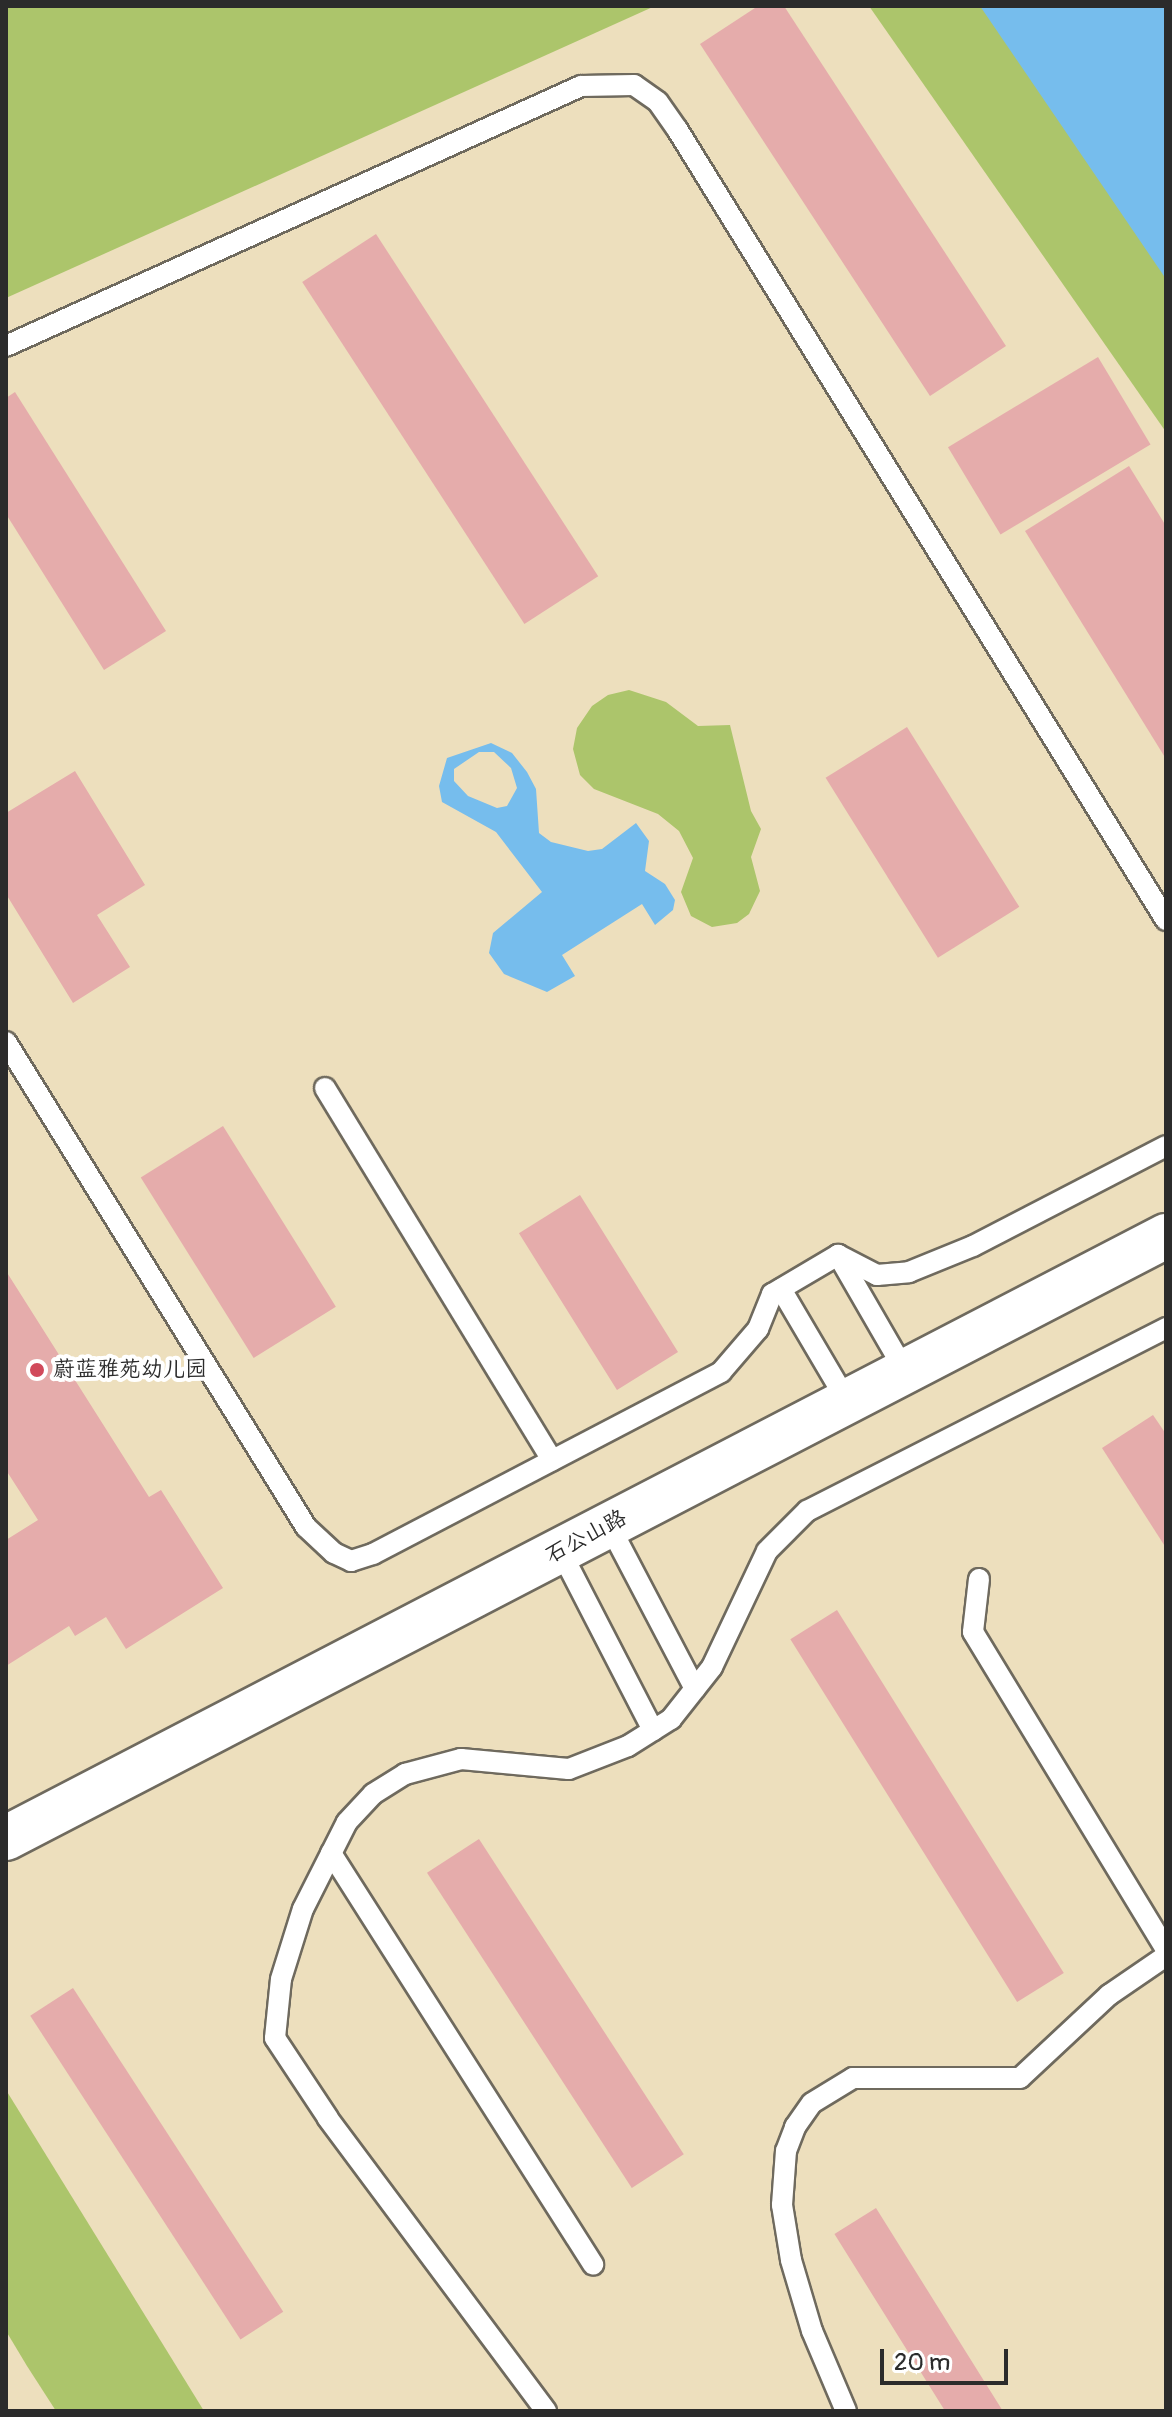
<!DOCTYPE html>
<meta charset="utf-8">
<style>
body{margin:0}
#map{position:relative;width:1172px;height:2417px;overflow:hidden;background:#eddfbd;font-family:Pangolin,"LXGW WenKai TC",sans-serif}
div>[style]{position:absolute}
.green>*{inset:0;background:#acc56b}
.water>*{inset:0;background:#76bded}
.building>*{inset:0;background:#e5acab;transform-origin:0 0}
.roads{filter:drop-shadow(2px 0 #6f6a5e) drop-shadow(-2px 0 #6f6a5e) drop-shadow(0 2px #6f6a5e) drop-shadow(0 -2px #6f6a5e)}
.lane>*{height:20px;margin:-10px;padding:0 10px;transform-origin:10px;border-radius:10px;background:#fff}
.secondary>*{height:44px;margin:-22px;padding:0 22px;transform-origin:22px;border-radius:22px;background:#fff}
.dots>*{width:22px;height:22px;translate:-50% -50%;box-sizing:border-box;border:4px solid #fff;border-radius:50%}
span{translate:-50% -50%;white-space:nowrap;text-align:center;line-height:1.15;-webkit-text-stroke:8px #fff;paint-order:stroke}
.poi-label{font-size:22px;color:#2b2b2b}
.left{translate:0 -50%;text-align:left}
.street-label{font-size:22px;color:#2b2b2b}
.frame{position:absolute;inset:0;border:8px solid #2b2b2b;pointer-events:none}
.scale{position:absolute;left:880px;top:2349px;width:128px;height:36px;box-sizing:border-box;border:4px solid #2b2b2b;border-top:0;padding-left:10px;font-size:24px;line-height:28px;white-space:nowrap;color:#2b2b2b;-webkit-text-stroke:6px #fff;paint-order:stroke}
</style>
<div id="map">
<div class="green">
<div style="clip-path:polygon(6px 6px,655px 6px,6px 298px)"></div>
<div style="clip-path:polygon(869px 6px,989px 6px,1166px 257px,1166px 432px)"></div>
<div style="clip-path:polygon(629px 690px,666px 702px,698px 726px,730px 725px,751px 811px,761px 829px,751px 857px,760px 891px,749px 914px,737px 923px,712px 927px,691px 916px,681px 892px,693px 858px,679px 831px,658px 814px,594px 789px,580px 775px,573px 749px,577px 728px,592px 706px,608px 695px)"></div>
<div style="clip-path:polygon(6px 2090px,204px 2411px,56px 2411px,27px 2366px,6px 2331px)"></div>
</div>
<div class="water">
<div style="clip-path:polygon(980px 6px,1166px 6px,1166px 279px)"></div>
<div style="clip-path:polygon(evenodd,491px 743px,512px 753px,527px 772px,536px 789px,539px 833px,551px 842px,588px 851px,602px 849px,636px 823px,649px 841px,645px 871px,665px 884px,675px 900px,673px 910px,655px 925px,642px 904px,562px 955px,575px 976px,547px 992px,504px 974px,489px 953px,493px 933px,542px 892px,496px 832px,442px 802px,439px 786px,447px 758px,491px 743px,479px 752px,494px 752px,511px 768px,517px 788px,507px 806px,497px 808px,468px 796px,454px 781px,454px 769px,479px 752px)"></div>
</div>
<div class="building">
<div style="clip-path:polygon(758px 6px,784px 6px,1006px 346px,930px 396px,700px 44px)"></div>
<div style="left:376px;top:234px;width:408px;height:88px;rotate:57deg"></div>
<div style="left:1098px;top:357px;width:102px;height:175px;rotate:59deg"></div>
<div style="clip-path:polygon(15px 392px,166px 631px,104px 670px,6px 514px,6px 398px)"></div>
<div style="clip-path:polygon(1129px 466px,1166px 526px,1166px 759px,1025px 531px)"></div>
<div style="left:907px;top:727px;width:212px;height:96px;rotate:58deg"></div>
<div style="clip-path:polygon(75px 771px,145px 885px,97px 915px,130px 967px,73px 1003px,6px 894px,6px 813px)"></div>
<div style="left:223px;top:1126px;width:213px;height:97px;rotate:58deg"></div>
<div style="left:580px;top:1195px;width:185px;height:72px;rotate:58deg"></div>
<div style="clip-path:polygon(6px 1271px,149px 1497px,161px 1490px,223px 1588px,126px 1649px,106px 1617px,75px 1636px,69px 1626px,6px 1666px,6px 1540px,38px 1520px,6px 1470px)"></div>
<div style="clip-path:polygon(1153px 1415px,1166px 1434px,1166px 1548px,1102px 1448px)"></div>
<div style="left:837px;top:1610px;width:428px;height:55px;rotate:58deg"></div>
<div style="left:479px;top:1839px;width:376px;height:62px;rotate:57deg"></div>
<div style="left:73px;top:1988px;width:386px;height:51px;rotate:57deg"></div>
<div style="left:876px;top:2208px;width:239px;height:49px;rotate:58deg"></div>
</div>
<div class="roads">
<div class="lane">
<div style="left:6px;top:346px;width:631px;rotate:-24.33deg"></div>
<div style="left:581px;top:86px;width:53px;rotate:-1.1deg"></div>
<div style="left:634px;top:85px;width:29px;rotate:35deg"></div>
<div style="left:658px;top:102px;width:33px;rotate:55deg"></div>
<div style="left:677px;top:129px;width:930px;rotate:58.28deg"></div>
<div style="left:6px;top:1042px;width:570px;rotate:58.26deg"></div>
<div style="left:306px;top:1527px;width:38px;rotate:43deg"></div>
<div style="left:334px;top:1553px;width:19px;rotate:25deg"></div>
<div style="left:351px;top:1561px;width:23px;rotate:-18deg"></div>
<div style="left:373px;top:1554px;width:393px;rotate:-27.6deg"></div>
<div style="left:721px;top:1372px;width:57px;rotate:-49.3deg"></div>
<div style="left:758px;top:1329px;width:38px;rotate:-68deg"></div>
<div style="left:772px;top:1294px;width:77px;rotate:-30.6deg"></div>
<div style="left:325px;top:1088px;width:436px;rotate:58.6deg"></div>
<div style="left:838px;top:1255px;width:44px;rotate:27.1deg"></div>
<div style="left:877px;top:1275px;width:32px;rotate:-5deg"></div>
<div style="left:909px;top:1272px;width:69px;rotate:-22.1deg"></div>
<div style="left:973px;top:1246px;width:217px;rotate:-27.4deg"></div>
<div style="left:838px;top:1255px;width:134px;rotate:60deg"></div>
<div style="left:781px;top:1289px;width:130px;rotate:59.5deg"></div>
<div style="left:609px;top:1525px;width:185px;rotate:62.3deg"></div>
<div style="left:560px;top:1550px;width:203px;rotate:62.7deg"></div>
<div style="left:979px;top:1579px;width:53px;rotate:96.5deg"></div>
<div style="left:973px;top:1632px;width:372px;rotate:58.7deg"></div>
<div style="left:331px;top:1853px;width:488px;rotate:57.5deg"></div>
<div style="left:546px;top:2411px;width:365px;rotate:-126.7deg"></div>
<div style="left:328px;top:2118px;width:96px;rotate:-123.5deg"></div>
<div style="left:275px;top:2038px;width:59px;rotate:-84.2deg"></div>
<div style="left:281px;top:1979px;width:73px;rotate:-72.6deg"></div>
<div style="left:303px;top:1909px;width:97px;rotate:-63.2deg"></div>
<div style="left:347px;top:1822px;width:38px;rotate:-47deg"></div>
<div style="left:373px;top:1794px;width:38px;rotate:-32deg"></div>
<div style="left:405px;top:1774px;width:58px;rotate:-15deg"></div>
<div style="left:461px;top:1759px;width:108px;rotate:5.3deg"></div>
<div style="left:569px;top:1769px;width:63px;rotate:-21.3deg"></div>
<div style="left:628px;top:1746px;width:51px;rotate:-32.1deg"></div>
<div style="left:671px;top:1719px;width:66px;rotate:-51.7deg"></div>
<div style="left:712px;top:1667px;width:128px;rotate:-64.6deg"></div>
<div style="left:767px;top:1551px;width:57px;rotate:-45deg"></div>
<div style="left:807px;top:1511px;width:403px;rotate:-27deg"></div>
<div style="left:846px;top:2411px;width:87px;rotate:-113deg"></div>
<div style="left:812px;top:2331px;width:74px;rotate:-106.5deg"></div>
<div style="left:791px;top:2260px;width:56px;rotate:-99.3deg"></div>
<div style="left:782px;top:2205px;width:54px;rotate:-85.8deg"></div>
<div style="left:786px;top:2151px;width:26px;rotate:-69deg"></div>
<div style="left:795px;top:2127px;width:29px;rotate:-55deg"></div>
<div style="left:812px;top:2103px;width:48px;rotate:-31.4deg"></div>
<div style="left:853px;top:2078px;width:167px"></div>
<div style="left:1020px;top:2078px;width:122px;rotate:-43deg"></div>
<div style="left:1109px;top:1995px;width:69px;rotate:-34.4deg"></div>
</div>
<div class="secondary">
<div style="left:6px;top:1838px;width:1307px;rotate:-27.43deg"></div>
</div>
</div>
<div class="dots">
<div style="left:37px;top:1370px;background:#d1495b"></div>
</div>
<div class="poi-label">
<span class="left" style="left:53px;top:1370px">蔚蓝雅苑幼儿园</span>
</div>
<div class="street-label">
<span style="left:586px;top:1537px;rotate:-28deg">石公山路</span>
</div>
<div class="frame"></div>
<div class="scale">20 m</div>
</div>
